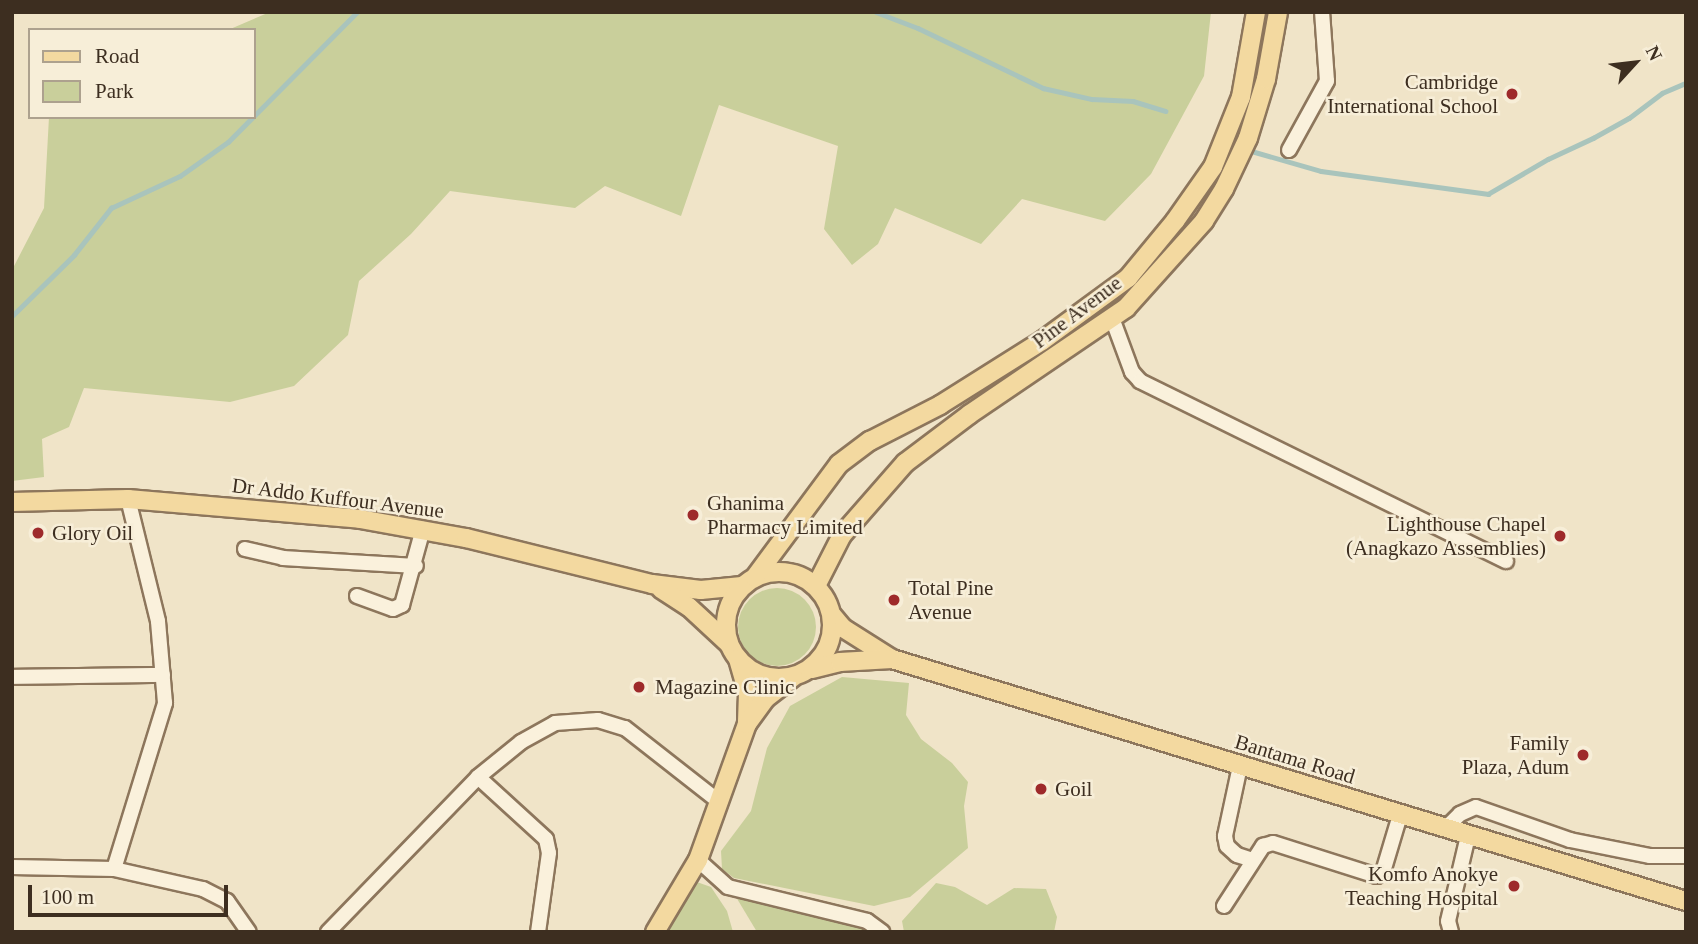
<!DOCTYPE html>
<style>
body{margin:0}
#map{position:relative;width:1698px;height:944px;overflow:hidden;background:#f0e4c8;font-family:"Times New Roman",serif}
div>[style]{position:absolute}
.green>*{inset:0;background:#c9cf9b}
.round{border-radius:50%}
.stream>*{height:4.5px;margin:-2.25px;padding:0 2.25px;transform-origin:2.25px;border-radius:2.25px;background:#a9c4bc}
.roads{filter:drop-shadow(2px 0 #8d765c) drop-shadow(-2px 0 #8d765c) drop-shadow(0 2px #8d765c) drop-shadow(0 -2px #8d765c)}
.minor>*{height:14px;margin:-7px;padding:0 7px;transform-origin:7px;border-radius:7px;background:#faf1dc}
.major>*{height:18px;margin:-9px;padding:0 9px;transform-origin:9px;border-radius:9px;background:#f3d9a0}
.major>.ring{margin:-9px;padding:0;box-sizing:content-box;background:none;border:18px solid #f3d9a0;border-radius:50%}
.dots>*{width:19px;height:19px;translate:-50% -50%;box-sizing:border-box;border:4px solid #f7eed8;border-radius:50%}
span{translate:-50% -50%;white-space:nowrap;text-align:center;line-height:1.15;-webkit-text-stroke:5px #f7eed8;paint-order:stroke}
.poi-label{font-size:21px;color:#3d2e20}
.right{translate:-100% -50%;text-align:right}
.left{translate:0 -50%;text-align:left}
.street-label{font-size:21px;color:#3d2e20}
.frame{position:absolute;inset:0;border:14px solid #3d2e20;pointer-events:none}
.legend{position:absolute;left:28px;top:28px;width:228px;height:91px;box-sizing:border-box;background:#f7eed8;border:2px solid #ada18e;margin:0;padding:9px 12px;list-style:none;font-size:21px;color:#3d2e20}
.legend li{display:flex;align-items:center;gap:14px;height:35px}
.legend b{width:35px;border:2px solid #ada18e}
.north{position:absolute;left:1600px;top:28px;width:70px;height:70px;-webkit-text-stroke:5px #f7eed8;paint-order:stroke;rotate:63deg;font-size:19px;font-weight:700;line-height:28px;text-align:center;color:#3d2e20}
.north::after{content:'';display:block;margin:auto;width:24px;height:32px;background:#3d2e20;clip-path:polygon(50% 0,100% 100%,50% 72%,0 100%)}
.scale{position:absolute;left:28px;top:885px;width:200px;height:32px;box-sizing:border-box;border:4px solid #3d2e20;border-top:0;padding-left:9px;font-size:21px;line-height:24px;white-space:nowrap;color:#3d2e20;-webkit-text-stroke:5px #f7eed8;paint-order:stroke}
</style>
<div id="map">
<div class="green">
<div style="clip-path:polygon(270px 12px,1211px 12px,1204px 76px,1151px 174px,1105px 221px,1022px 199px,981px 244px,895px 208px,878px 244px,852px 265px,824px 229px,838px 146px,719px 105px,681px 216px,605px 186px,575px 208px,450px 191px,411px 234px,359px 281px,348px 335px,294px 386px,230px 402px,84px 388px,69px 427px,42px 439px,44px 477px,12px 481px,12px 270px,44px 208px,49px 117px,254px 117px,254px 30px,228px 30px)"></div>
<div class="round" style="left:738px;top:588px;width:78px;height:78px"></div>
<div style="clip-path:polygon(842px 677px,909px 683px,906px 715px,921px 739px,952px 763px,968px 782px,964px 806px,968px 848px,910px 897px,874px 906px,734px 878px,722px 869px,721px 851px,751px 811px,767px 748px,790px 706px)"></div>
<div style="clip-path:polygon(694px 881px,711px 887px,727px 911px,733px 932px,663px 932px)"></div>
<div style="clip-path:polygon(936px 883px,955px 887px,987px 905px,1014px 888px,1046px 889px,1057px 917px,1054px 932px,904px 932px,902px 921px)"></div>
<div style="clip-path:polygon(733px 892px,866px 925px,875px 932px,757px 932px)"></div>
</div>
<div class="stream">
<div style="left:876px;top:12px;width:45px;rotate:20.9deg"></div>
<div style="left:918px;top:28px;width:139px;rotate:25.6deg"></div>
<div style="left:1043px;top:88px;width:50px;rotate:12.7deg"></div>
<div style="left:1092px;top:99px;width:41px;rotate:2.8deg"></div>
<div style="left:1133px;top:101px;width:34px;rotate:17deg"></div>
<div style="left:1248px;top:150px;width:76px;rotate:16deg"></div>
<div style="left:1321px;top:171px;width:169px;rotate:7.8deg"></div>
<div style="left:1488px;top:194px;width:69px;rotate:-30.3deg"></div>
<div style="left:1548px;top:159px;width:50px;rotate:-25deg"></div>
<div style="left:1593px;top:138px;width:41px;rotate:-29.1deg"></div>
<div style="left:1629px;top:118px;width:41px;rotate:-37.1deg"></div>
<div style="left:1662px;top:93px;width:26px;rotate:-23deg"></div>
<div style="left:12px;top:316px;width:87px;rotate:-44.5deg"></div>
<div style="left:74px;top:255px;width:60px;rotate:-51.8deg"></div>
<div style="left:111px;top:208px;width:76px;rotate:-24.9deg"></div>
<div style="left:180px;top:176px;width:59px;rotate:-35.3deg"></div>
<div style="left:228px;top:142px;width:183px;rotate:-45.2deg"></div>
</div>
<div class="roads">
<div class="minor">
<div style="left:1289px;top:150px;width:79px;rotate:-61.2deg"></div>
<div style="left:1327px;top:81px;width:69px;rotate:-94.1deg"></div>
<div style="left:1112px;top:318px;width:58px;rotate:69.7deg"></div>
<div style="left:1132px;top:372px;width:12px;rotate:48deg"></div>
<div style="left:1140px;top:381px;width:408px;rotate:26.2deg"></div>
<div style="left:245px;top:549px;width:39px;rotate:13deg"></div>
<div style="left:283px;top:558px;width:133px;rotate:3.4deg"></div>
<div style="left:357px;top:596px;width:38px;rotate:20deg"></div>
<div style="left:393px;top:609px;width:10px;rotate:-24deg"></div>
<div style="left:402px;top:605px;width:79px;rotate:-74.6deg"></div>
<div style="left:12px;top:677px;width:151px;rotate:-0.8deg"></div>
<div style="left:1240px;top:766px;width:72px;rotate:102.1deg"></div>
<div style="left:1225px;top:836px;width:10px;rotate:79deg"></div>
<div style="left:1227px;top:846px;width:13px;rotate:42deg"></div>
<div style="left:1237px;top:855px;width:16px;rotate:18deg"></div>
<div style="left:478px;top:777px;width:92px;rotate:42.4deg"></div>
<div style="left:546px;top:839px;width:14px;rotate:78deg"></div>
<div style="left:549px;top:853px;width:80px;rotate:97.9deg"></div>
<div style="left:1445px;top:829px;width:21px;rotate:-45deg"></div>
<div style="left:1460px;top:814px;width:17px;rotate:-24deg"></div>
<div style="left:1476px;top:807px;width:100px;rotate:19.3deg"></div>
<div style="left:1570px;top:840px;width:82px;rotate:11.3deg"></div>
<div style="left:1650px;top:856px;width:36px"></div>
<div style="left:698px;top:860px;width:40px;rotate:42deg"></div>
<div style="left:728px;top:887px;width:143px;rotate:13.7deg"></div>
<div style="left:867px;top:921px;width:19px;rotate:36deg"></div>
<div style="left:12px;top:867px;width:102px;rotate:1.1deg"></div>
<div style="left:114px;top:869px;width:91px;rotate:12.7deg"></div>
<div style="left:203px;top:889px;width:27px;rotate:27deg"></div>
<div style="left:227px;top:901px;width:38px;rotate:55deg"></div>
<div style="left:114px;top:869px;width:174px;rotate:-72.9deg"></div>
<div style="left:165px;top:703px;width:82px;rotate:-94.9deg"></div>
<div style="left:158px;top:621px;width:126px;rotate:-103.8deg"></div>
<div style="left:1224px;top:906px;width:72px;rotate:-57deg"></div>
<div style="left:1263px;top:846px;width:10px;rotate:-17deg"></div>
<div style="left:1273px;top:843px;width:109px;rotate:17.6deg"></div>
<div style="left:1377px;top:876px;width:7px;rotate:-34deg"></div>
<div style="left:1383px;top:872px;width:59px;rotate:-73.4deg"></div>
<div style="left:328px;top:932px;width:216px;rotate:-45.9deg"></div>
<div style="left:478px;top:777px;width:55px;rotate:-39.1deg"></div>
<div style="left:521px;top:742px;width:39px;rotate:-29deg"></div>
<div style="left:555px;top:723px;width:43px;rotate:-4deg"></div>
<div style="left:598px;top:720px;width:28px;rotate:17deg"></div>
<div style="left:625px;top:728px;width:118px;rotate:38.1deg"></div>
<div style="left:1451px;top:932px;width:11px;rotate:-105deg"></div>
<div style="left:1448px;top:921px;width:87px;rotate:-76.8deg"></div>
</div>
<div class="major">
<div style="left:12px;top:502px;width:116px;rotate:-1.5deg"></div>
<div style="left:128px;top:499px;width:233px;rotate:4.9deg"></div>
<div style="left:360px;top:519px;width:108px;rotate:10.2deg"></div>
<div style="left:466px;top:538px;width:192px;rotate:13.9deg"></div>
<div style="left:652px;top:584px;width:49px;rotate:7deg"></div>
<div style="left:701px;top:590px;width:41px;rotate:-5.6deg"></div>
<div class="ring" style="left:726px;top:572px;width:88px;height:88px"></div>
<div style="left:755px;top:577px;width:141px;rotate:-53.4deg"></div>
<div style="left:839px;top:464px;width:39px;rotate:-37deg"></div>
<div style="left:870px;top:441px;width:79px;rotate:-27.2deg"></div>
<div style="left:940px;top:405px;width:120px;rotate:-32.1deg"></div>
<div style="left:1042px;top:341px;width:107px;rotate:-36.2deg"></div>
<div style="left:1128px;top:278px;width:74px;rotate:-50.5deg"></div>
<div style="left:1175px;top:221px;width:66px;rotate:-54.9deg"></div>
<div style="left:1213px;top:167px;width:75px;rotate:-68.2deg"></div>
<div style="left:1241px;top:97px;width:86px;rotate:-80deg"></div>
<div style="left:816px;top:586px;width:57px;rotate:-63deg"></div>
<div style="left:842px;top:535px;width:96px;rotate:-48.8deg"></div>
<div style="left:905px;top:463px;width:81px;rotate:-37deg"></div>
<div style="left:970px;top:414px;width:189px;rotate:-34.2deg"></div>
<div style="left:1126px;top:308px;width:117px;rotate:-48.1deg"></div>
<div style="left:1204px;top:221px;width:38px;rotate:-58deg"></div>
<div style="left:1224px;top:189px;width:56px;rotate:-64.8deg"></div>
<div style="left:1248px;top:138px;width:62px;rotate:-73deg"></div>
<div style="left:1266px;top:79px;width:68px;rotate:-79.8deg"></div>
<div style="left:661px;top:589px;width:33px;rotate:33deg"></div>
<div style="left:689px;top:607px;width:54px;rotate:42.8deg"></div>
<div style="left:832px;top:615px;width:17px;rotate:50deg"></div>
<div style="left:843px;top:628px;width:58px;rotate:32.3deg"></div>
<div style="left:892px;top:659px;width:830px;rotate:16.95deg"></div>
<div style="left:738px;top:659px;width:35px;rotate:74deg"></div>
<div style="left:748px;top:693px;width:31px;rotate:92deg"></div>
<div style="left:812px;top:669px;width:29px;rotate:-14deg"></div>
<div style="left:840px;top:662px;width:52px;rotate:-3.3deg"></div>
<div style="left:655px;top:932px;width:84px;rotate:-59.2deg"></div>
<div style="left:698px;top:860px;width:145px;rotate:-70.2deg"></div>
<div style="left:747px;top:724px;width:31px;rotate:-54deg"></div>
<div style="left:765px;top:699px;width:36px;rotate:-38deg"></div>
</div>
</div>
<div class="dots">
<div style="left:1512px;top:94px;background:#9e2a2b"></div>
<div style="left:693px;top:515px;background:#9e2a2b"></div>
<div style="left:38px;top:533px;background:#9e2a2b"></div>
<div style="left:1560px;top:536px;background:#9e2a2b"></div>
<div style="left:894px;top:600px;background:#9e2a2b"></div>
<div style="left:639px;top:687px;background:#9e2a2b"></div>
<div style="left:1583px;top:755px;background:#9e2a2b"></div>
<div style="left:1041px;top:789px;background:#9e2a2b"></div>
<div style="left:1514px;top:886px;background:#9e2a2b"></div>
</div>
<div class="poi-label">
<span class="right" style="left:1498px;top:94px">Cambridge<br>International School</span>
<span class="left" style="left:707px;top:515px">Ghanima<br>Pharmacy Limited</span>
<span class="right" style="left:1546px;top:536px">Lighthouse Chapel<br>(Anagkazo Assemblies)</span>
<span class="left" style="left:52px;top:533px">Glory Oil</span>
<span class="left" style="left:908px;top:600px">Total Pine<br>Avenue</span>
<span class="left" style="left:655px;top:687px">Magazine Clinic</span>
<span class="right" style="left:1569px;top:755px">Family<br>Plaza, Adum</span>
<span class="left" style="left:1055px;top:789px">Goil</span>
<span class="right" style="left:1498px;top:886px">Komfo Anokye<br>Teaching Hospital</span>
</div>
<div class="street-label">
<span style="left:1077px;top:312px;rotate:-37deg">Pine Avenue</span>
<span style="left:338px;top:498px;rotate:7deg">Dr Addo Kuffour Avenue</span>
<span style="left:1295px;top:759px;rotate:17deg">Bantama Road</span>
</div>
<div class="frame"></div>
<ul class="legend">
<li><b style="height:9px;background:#f3d9a0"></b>Road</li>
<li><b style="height:19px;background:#c9cf9b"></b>Park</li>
</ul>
<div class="north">N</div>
<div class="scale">100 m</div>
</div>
